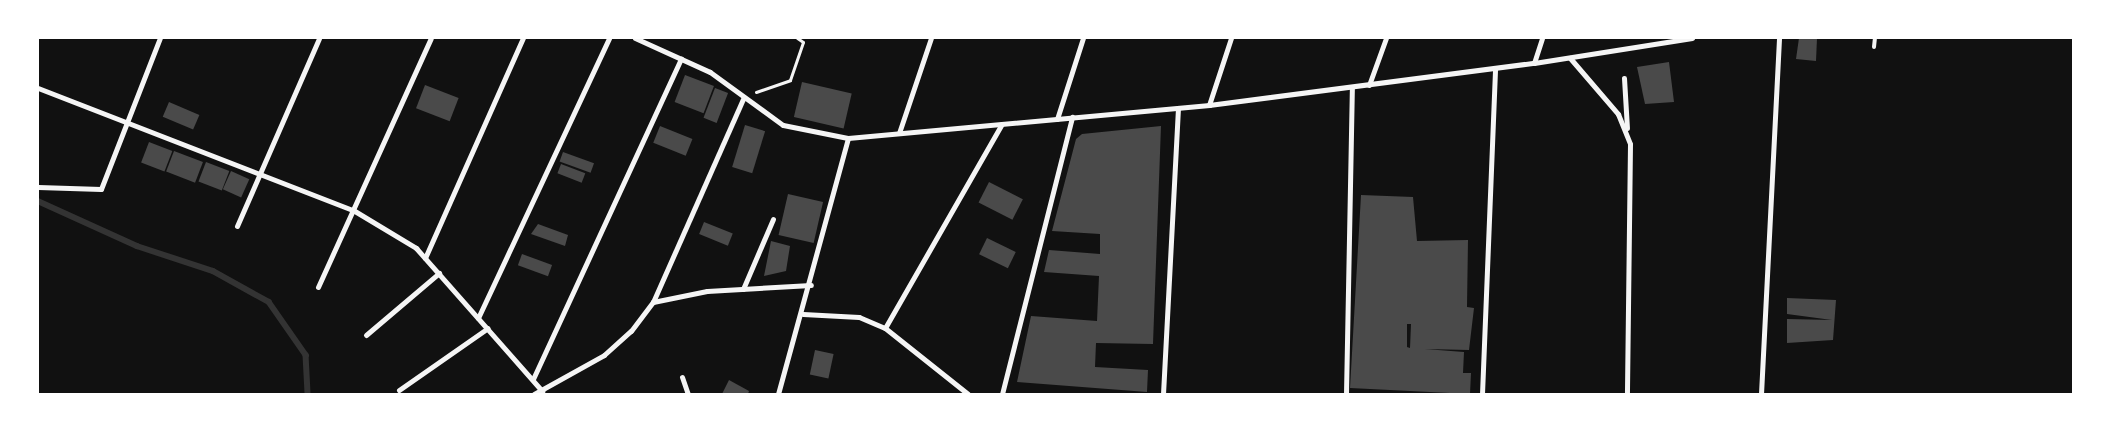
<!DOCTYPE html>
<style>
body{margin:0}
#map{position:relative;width:2111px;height:432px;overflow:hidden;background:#111;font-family:"Fira Sans Condensed",sans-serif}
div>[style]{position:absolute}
.stream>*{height:5.5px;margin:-2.75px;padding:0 2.75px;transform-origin:2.75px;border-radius:2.75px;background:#333}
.building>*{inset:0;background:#4a4a4a;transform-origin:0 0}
.path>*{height:3px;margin:-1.5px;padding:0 1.5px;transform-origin:1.5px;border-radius:1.5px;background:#f5f5f5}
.service>*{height:4px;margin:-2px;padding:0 2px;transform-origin:2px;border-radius:2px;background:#f5f5f5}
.minor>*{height:5px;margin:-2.5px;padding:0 2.5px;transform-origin:2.5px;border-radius:2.5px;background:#f5f5f5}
span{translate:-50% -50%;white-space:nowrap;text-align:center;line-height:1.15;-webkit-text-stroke:5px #fff;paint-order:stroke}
.frame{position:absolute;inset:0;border:39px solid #fff;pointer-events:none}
</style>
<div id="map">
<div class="stream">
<div style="left:38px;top:201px;width:109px;rotate:24.4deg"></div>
<div style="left:137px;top:246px;width:80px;rotate:18.2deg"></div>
<div style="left:213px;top:271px;width:64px;rotate:29deg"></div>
<div style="left:269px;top:302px;width:65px;rotate:55.1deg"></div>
<div style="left:306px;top:355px;width:39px;rotate:87deg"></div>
</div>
<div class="building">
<div style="clip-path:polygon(1799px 38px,1817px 38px,1816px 61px,1796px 59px)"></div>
<div style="clip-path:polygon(1669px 62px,1674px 102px,1645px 104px,1637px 67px)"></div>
<div style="left:685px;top:75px;width:31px;height:29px;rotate:21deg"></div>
<div style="left:802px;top:82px;width:51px;height:36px;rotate:13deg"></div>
<div style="left:425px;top:85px;width:36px;height:25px;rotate:21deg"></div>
<div style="left:715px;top:88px;width:14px;height:32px;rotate:21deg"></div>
<div style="left:169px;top:102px;width:33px;height:16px;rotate:23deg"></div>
<div style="left:745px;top:125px;width:21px;height:44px;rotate:17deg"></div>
<div style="left:660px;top:126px;width:35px;height:18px;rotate:22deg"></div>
<div style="clip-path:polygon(1161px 126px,1153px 344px,1096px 343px,1095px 367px,1148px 370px,1147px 392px,1017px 382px,1031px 316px,1097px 321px,1099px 276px,1044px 272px,1049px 250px,1100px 254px,1100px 234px,1052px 231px,1076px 139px,1082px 134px)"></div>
<div style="left:149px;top:142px;width:25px;height:22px;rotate:21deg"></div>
<div style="left:174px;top:151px;width:31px;height:22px;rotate:21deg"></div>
<div style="left:563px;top:152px;width:33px;height:10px;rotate:20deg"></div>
<div style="left:206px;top:162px;width:25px;height:21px;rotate:21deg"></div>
<div style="left:561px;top:164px;width:26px;height:10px;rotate:21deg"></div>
<div style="left:231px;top:171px;width:20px;height:20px;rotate:24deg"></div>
<div style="left:989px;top:182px;width:38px;height:23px;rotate:27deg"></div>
<div style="left:788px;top:194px;width:36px;height:42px;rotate:13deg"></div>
<div style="clip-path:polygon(evenodd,1361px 195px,1413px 197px,1417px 241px,1468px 240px,1467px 307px,1474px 308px,1469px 350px,1425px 349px,1464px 352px,1463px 373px,1471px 373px,1470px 394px,1350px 388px,1361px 195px,1407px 324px,1411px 324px,1410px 348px,1407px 347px,1407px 324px)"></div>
<div style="left:704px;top:222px;width:31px;height:13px;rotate:22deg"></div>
<div style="clip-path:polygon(538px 224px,568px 235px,565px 246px,531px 234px)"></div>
<div style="left:987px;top:238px;width:32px;height:18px;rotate:26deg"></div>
<div style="clip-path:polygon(771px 241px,790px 246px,786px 271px,764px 276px)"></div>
<div style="left:522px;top:254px;width:32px;height:12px;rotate:20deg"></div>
<div style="clip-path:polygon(1787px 298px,1836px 300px,1833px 340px,1787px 343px,1787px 319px,1832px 320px,1787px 314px)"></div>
<div style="left:815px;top:350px;width:19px;height:25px;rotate:12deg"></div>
<div style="clip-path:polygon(729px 380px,749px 391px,748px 394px,722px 394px)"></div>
</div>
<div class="path">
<div style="left:756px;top:92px;width:36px;rotate:-19deg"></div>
<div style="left:790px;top:80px;width:40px;rotate:-71.1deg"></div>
<div style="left:803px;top:42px;width:7px;rotate:-146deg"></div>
</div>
<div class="service">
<div style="left:1874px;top:47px;width:9px;rotate:-84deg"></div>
</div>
<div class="minor">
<div style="left:635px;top:38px;width:82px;rotate:24.4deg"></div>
<div style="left:710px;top:72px;width:90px;rotate:36deg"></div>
<div style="left:783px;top:125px;width:66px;rotate:11.3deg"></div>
<div style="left:848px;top:138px;width:363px;rotate:-5.2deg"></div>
<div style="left:1209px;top:105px;width:328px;rotate:-7.4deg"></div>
<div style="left:1534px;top:63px;width:160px;rotate:-9deg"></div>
<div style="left:1570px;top:58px;width:74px;rotate:49.4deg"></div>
<div style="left:1618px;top:114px;width:32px;rotate:68deg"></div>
<div style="left:1630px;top:144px;width:250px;rotate:90.7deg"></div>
<div style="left:1534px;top:63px;width:26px;rotate:-72deg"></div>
<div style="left:1624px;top:78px;width:50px;rotate:86.6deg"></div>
<div style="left:1369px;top:85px;width:50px;rotate:-70.1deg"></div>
<div style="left:38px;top:88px;width:338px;rotate:21.2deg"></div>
<div style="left:353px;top:210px;width:74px;rotate:31.1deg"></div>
<div style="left:416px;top:248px;width:191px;rotate:48.6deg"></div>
<div style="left:1209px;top:105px;width:71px;rotate:-71.8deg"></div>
<div style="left:1057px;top:119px;width:85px;rotate:-72.2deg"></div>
<div style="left:899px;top:133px;width:100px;rotate:-71.4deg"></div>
<div style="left:38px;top:187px;width:63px;rotate:1.8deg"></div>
<div style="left:101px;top:189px;width:162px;rotate:-68.7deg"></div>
<div style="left:237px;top:226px;width:205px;rotate:-66.4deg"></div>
<div style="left:425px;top:258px;width:241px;rotate:-66deg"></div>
<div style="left:318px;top:287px;width:273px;rotate:-65.6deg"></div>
<div style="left:743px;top:289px;width:76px;rotate:-66.8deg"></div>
<div style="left:653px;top:302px;width:55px;rotate:-11.5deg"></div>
<div style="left:707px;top:291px;width:104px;rotate:-3.3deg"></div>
<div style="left:803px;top:314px;width:56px;rotate:3.1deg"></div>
<div style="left:859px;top:317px;width:28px;rotate:23deg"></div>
<div style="left:885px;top:328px;width:106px;rotate:38.5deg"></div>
<div style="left:478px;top:318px;width:309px;rotate:-64.9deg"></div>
<div style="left:885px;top:328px;width:235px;rotate:-60.2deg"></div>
<div style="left:366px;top:335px;width:96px;rotate:-40.3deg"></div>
<div style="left:682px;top:377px;width:18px;rotate:71deg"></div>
<div style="left:533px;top:379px;width:353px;rotate:-65.2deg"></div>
<div style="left:399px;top:390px;width:108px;rotate:-34.9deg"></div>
<div style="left:534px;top:394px;width:80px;rotate:-29.1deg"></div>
<div style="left:604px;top:355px;width:36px;rotate:-42deg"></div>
<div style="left:631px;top:331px;width:36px;rotate:-53deg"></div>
<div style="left:653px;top:302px;width:224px;rotate:-66.1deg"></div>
<div style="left:778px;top:394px;width:265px;rotate:-74.7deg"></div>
<div style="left:1002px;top:394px;width:286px;rotate:-75.8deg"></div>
<div style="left:1163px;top:394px;width:286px;rotate:-87deg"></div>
<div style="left:1346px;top:394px;width:307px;rotate:-88.9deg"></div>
<div style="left:1482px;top:394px;width:326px;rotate:-87.7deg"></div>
<div style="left:1761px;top:394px;width:356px;rotate:-87.1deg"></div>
</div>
<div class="frame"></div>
</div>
